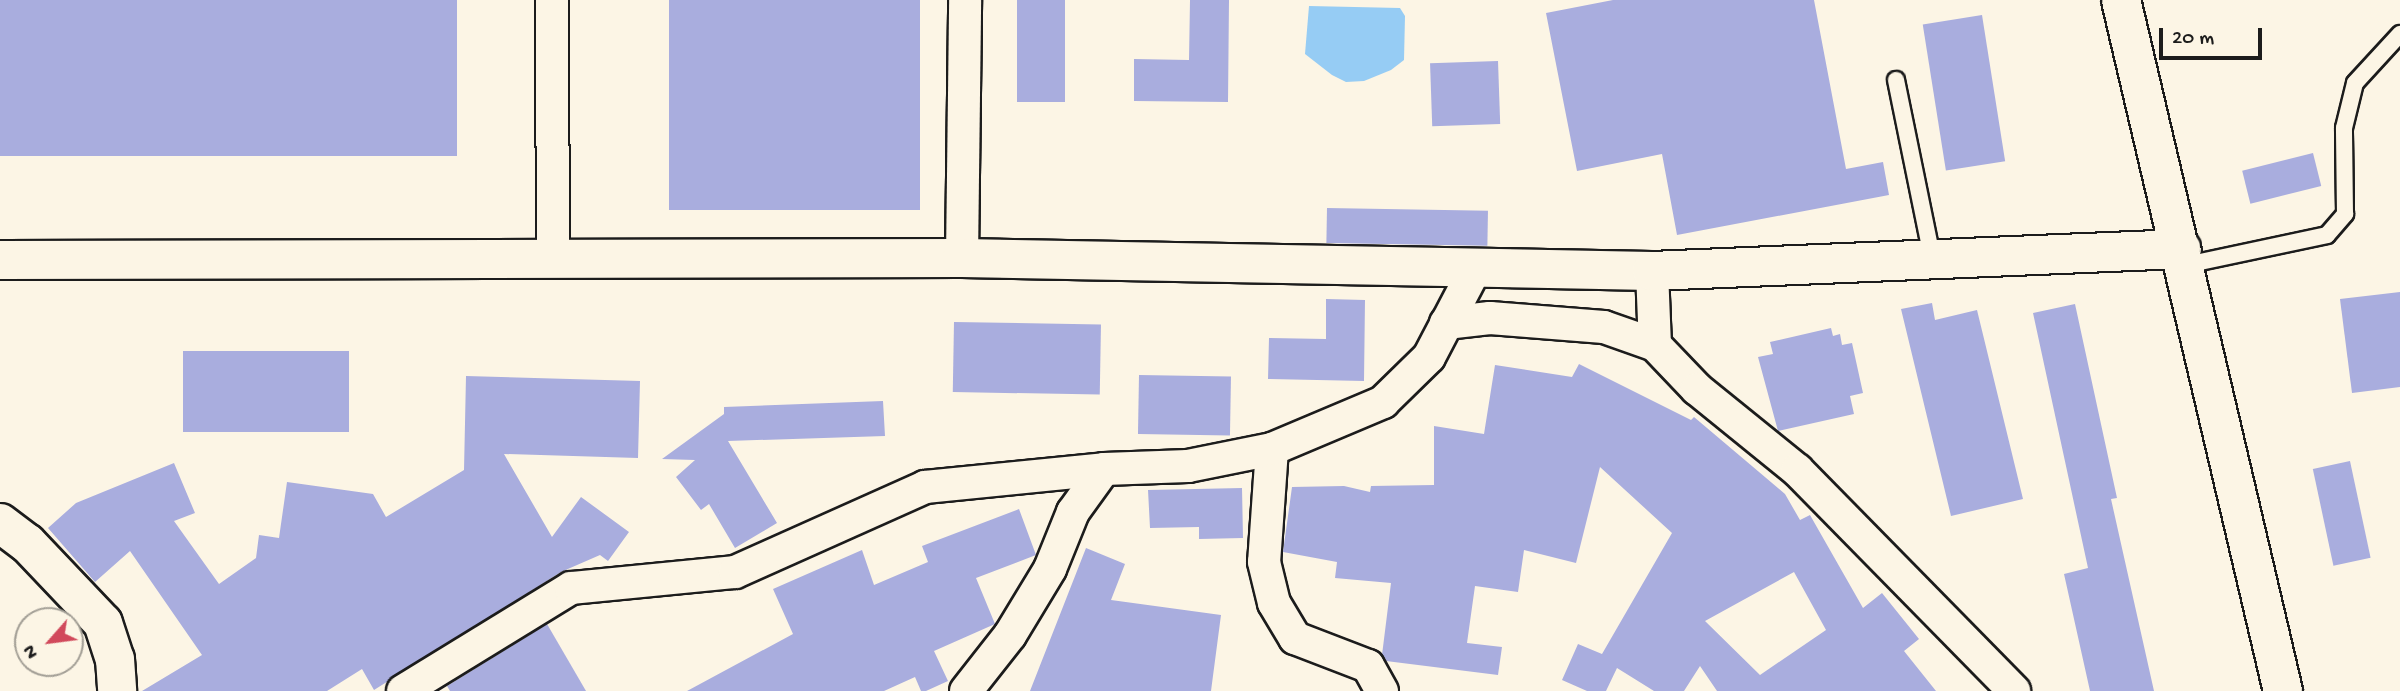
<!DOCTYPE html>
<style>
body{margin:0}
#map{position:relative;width:2400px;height:691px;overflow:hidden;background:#fcf5e5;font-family:"Gochi Hand",sans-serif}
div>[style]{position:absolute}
.water>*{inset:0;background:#96ccf4}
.building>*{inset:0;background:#a9adde;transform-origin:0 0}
.roads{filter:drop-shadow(2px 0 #1c1c1c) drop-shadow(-2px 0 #1c1c1c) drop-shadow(0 2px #1c1c1c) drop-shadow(0 -2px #1c1c1c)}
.service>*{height:16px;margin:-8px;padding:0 8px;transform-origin:8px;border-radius:8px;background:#fcf5e5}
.minor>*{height:32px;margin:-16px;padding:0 16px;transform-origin:16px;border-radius:16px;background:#fcf5e5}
.tertiary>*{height:38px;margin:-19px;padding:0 19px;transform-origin:19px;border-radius:19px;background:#fcf5e5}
.secondary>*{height:38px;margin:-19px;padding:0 19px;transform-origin:19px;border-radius:19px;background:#fcf5e5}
span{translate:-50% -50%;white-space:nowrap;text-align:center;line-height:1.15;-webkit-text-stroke:6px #fcf5e5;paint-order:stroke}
.north{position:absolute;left:14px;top:607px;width:70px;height:70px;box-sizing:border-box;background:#fcf5e5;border:2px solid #a29e95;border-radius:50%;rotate:242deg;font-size:19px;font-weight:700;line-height:28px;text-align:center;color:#1c1c1c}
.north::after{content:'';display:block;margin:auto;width:24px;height:32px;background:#d1495b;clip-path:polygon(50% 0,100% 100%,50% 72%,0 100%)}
.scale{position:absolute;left:2159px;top:28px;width:103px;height:32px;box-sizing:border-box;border:4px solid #1c1c1c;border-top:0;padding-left:9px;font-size:21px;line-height:24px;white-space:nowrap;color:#1c1c1c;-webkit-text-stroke:5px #fcf5e5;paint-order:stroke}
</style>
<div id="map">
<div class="water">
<div style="clip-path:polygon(1309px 6px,1400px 8px,1405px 16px,1404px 60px,1391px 70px,1364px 81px,1346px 82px,1332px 75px,1305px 54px)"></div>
</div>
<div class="building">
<div style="left:0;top:0;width:457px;height:156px"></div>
<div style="left:669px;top:0;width:251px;height:210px"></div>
<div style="left:1017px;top:0;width:48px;height:102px"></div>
<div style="clip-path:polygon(1190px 0,1229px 0,1228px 102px,1134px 101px,1134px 59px,1189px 60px)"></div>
<div style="clip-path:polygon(1613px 0,1814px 0,1846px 169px,1883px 162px,1889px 195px,1677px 235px,1662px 154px,1577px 171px,1546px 13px)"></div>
<div style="left:1982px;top:15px;width:148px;height:60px;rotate:81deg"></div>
<div style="left:1498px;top:61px;width:63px;height:68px;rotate:88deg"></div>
<div style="left:2313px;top:153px;width:34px;height:73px;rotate:76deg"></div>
<div style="left:1327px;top:208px;width:161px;height:35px;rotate:1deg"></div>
<div style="clip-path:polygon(2400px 292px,2400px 387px,2352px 393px,2340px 299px)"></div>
<div style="clip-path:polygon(1326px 299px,1365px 300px,1364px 381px,1268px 379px,1269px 338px,1326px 339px)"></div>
<div style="clip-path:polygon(1932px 303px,1935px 320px,1977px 310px,2023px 499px,1951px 516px,1901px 309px)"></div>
<div style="clip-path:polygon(2075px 304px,2117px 498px,2111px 499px,2154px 691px,2090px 691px,2064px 574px,2088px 568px,2033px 313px)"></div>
<div style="left:954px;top:322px;width:147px;height:70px;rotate:1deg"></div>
<div style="clip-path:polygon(1831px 328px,1833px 336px,1840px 334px,1842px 345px,1852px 343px,1863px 393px,1850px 396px,1854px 414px,1778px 431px,1758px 357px,1773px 354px,1770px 342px)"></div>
<div style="left:183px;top:351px;width:166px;height:81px"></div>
<div style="clip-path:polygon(evenodd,1579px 364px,1691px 420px,1694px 417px,1785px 494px,1800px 520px,1810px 515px,1863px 608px,1882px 593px,1919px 639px,1904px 651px,1936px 691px,1717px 691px,1700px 666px,1684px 691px,1654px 691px,1617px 668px,1606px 691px,1587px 691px,1562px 680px,1578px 644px,1602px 654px,1672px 533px,1600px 467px,1576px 563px,1524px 550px,1518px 592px,1475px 586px,1467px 643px,1502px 647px,1498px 675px,1386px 661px,1382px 655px,1391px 583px,1335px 578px,1337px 562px,1283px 552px,1292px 487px,1344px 486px,1370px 492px,1371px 486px,1434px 485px,1434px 426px,1484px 434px,1495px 365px,1572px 377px,1579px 364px,1794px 572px,1826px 630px,1760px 675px,1705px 621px,1794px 572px)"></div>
<div style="left:1139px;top:375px;width:92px;height:59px;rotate:1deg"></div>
<div style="clip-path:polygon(466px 376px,640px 381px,638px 458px,504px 454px,552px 537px,581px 497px,629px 532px,608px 561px,600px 555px,561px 572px,374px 690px,362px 669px,327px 691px,142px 691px,202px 655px,130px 551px,95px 582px,48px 528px,76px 503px,174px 463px,195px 513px,174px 521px,219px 584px,256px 558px,259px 535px,279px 538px,287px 482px,373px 494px,386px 517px,464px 470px)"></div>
<div style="clip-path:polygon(883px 401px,885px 436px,728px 441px,777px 523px,735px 548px,709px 504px,701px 510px,676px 477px,695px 460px,662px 459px,724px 414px,724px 407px)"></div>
<div style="left:2350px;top:461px;width:99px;height:38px;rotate:78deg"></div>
<div style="clip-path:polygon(1242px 488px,1243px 538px,1199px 539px,1199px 527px,1150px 528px,1148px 490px)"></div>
<div style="clip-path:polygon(1019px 509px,1036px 555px,976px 578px,995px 624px,934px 651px,948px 681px,926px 691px,921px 691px,915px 677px,884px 691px,687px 691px,793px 634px,773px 589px,862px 550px,874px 585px,928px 562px,922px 546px)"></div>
<div style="clip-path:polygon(1086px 548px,1125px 564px,1111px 600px,1221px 615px,1211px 691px,1030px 691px)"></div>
<div style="clip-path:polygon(547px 624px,586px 691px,450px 691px,447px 686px)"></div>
</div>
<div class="roads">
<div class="service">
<div style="left:1896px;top:80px;width:181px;rotate:78.5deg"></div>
<div style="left:2186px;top:265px;width:144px;rotate:-12deg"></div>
<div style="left:2327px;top:235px;width:28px;rotate:-49deg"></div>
<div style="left:2345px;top:214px;width:86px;rotate:-90.7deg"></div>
<div style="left:2344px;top:128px;width:46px;rotate:-76.3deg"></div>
<div style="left:2355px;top:83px;width:67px;rotate:-47.4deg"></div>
</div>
<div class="minor">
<div style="left:552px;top:0;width:259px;rotate:89.8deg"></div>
<div style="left:962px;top:258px;width:258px;rotate:-89.3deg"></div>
<div style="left:1652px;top:271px;width:74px;rotate:87.7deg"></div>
<div style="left:1655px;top:345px;width:61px;rotate:46.3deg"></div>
<div style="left:1697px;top:389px;width:129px;rotate:39deg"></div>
<div style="left:1797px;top:470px;width:310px;rotate:45.5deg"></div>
<div style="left:1446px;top:323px;width:44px;rotate:-6.5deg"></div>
<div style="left:1490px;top:318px;width:114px;rotate:4.5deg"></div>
<div style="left:1604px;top:327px;width:54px;rotate:19.4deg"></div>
<div style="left:1272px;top:449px;width:113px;rotate:94deg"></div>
<div style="left:1264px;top:562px;width:42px;rotate:76.3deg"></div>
<div style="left:1274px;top:603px;width:41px;rotate:59deg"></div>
<div style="left:1295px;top:638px;width:78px;rotate:21deg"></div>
<div style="left:1368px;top:666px;width:29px;rotate:61deg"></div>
<div style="left:1104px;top:469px;width:84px;rotate:-2deg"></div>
<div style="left:1188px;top:466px;width:86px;rotate:-11.4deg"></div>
<div style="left:1272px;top:449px;width:121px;rotate:-22.9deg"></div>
<div style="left:1383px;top:402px;width:64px;rotate:-44.4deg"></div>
<div style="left:1429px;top:357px;width:99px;rotate:-62.4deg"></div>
<div style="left:403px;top:691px;width:197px;rotate:-31.5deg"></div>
<div style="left:571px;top:588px;width:165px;rotate:-5.6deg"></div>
<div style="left:735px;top:572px;width:208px;rotate:-24.1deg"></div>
<div style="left:925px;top:487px;width:180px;rotate:-5.7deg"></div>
<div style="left:1104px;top:469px;width:53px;rotate:125.8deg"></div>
<div style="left:1073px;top:512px;width:61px;rotate:112deg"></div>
<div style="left:1050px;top:569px;width:77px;rotate:121.2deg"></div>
<div style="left:1010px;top:635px;width:71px;rotate:128.2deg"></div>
</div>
<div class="tertiary">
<div style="left:0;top:260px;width:962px;rotate:-0.12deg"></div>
<div style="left:962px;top:258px;width:690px;rotate:1.08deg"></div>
<div style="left:1652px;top:271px;width:530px;rotate:-2.38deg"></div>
<div style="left:0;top:523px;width:34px;rotate:37deg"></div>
<div style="left:27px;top:543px;width:110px;rotate:46.5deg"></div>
<div style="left:103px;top:623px;width:38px;rotate:72deg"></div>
<div style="left:115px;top:659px;width:32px;rotate:86deg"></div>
</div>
<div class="secondary">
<div style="left:2121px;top:0;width:710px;rotate:76.81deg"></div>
</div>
</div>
<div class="north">N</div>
<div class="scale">20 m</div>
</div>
